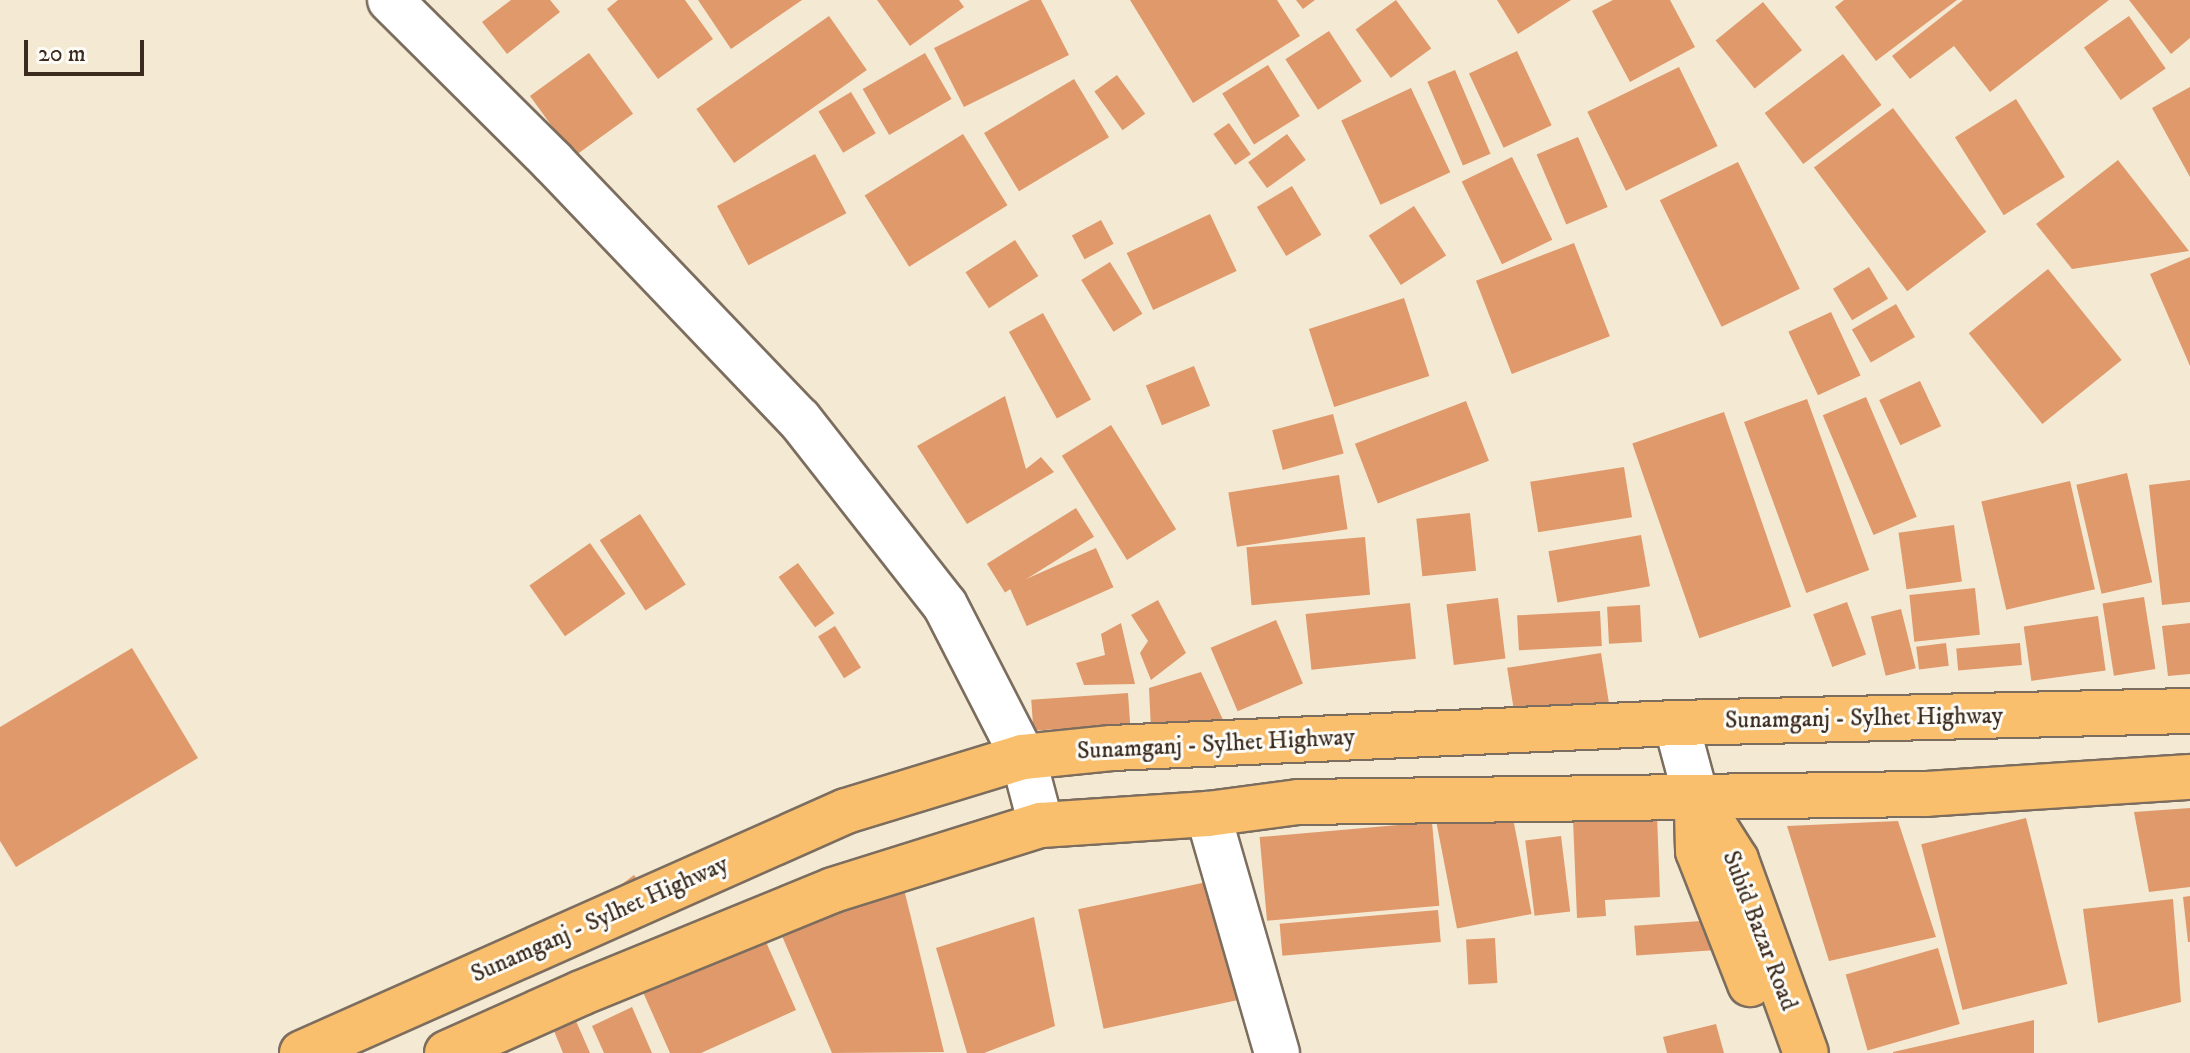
<!DOCTYPE html>
<style>
body{margin:0}
#map{position:relative;width:2190px;height:1053px;overflow:hidden;background:#f4ead4;font-family:"IM FELL DW Pica",serif}
div>[style]{position:absolute}
.building>*{inset:0;background:#df996b;transform-origin:0 0}
.roads{filter:drop-shadow(2px 0 #7c6d5e) drop-shadow(-2px 0 #7c6d5e) drop-shadow(0 2px #7c6d5e) drop-shadow(0 -2px #7c6d5e)}
.minor>*{height:44px;margin:-22px;padding:0 22px;transform-origin:22px;border-radius:22px;background:#fff}
.major>*{height:44px;margin:-22px;padding:0 22px;transform-origin:22px;border-radius:22px;background:#f9bf6d}
span{translate:-50% -50%;white-space:nowrap;text-align:center;line-height:1.15;-webkit-text-stroke:6px #fdfcf7;paint-order:stroke}
.street-label{font-size:24px;color:#3b2a1e}
.scale{position:absolute;left:24px;top:40px;width:120px;height:36px;box-sizing:border-box;border:4px solid #3b2a1e;border-top:0;padding-left:10px;font-size:24px;line-height:28px;white-space:nowrap;color:#3b2a1e;-webkit-text-stroke:6px #fdfcf7;paint-order:stroke}
</style>
<div id="map">
<div class="building">
<div style="clip-path:polygon(511px 0,550px 0,560px 12px,507px 54px,482px 22px)"></div>
<div style="clip-path:polygon(618px 0,685px 0,713px 39px,658px 79px,607px 9px)"></div>
<div style="clip-path:polygon(698px 0,802px 0,731px 49px)"></div>
<div style="clip-path:polygon(877px 0,959px 0,964px 7px,910px 46px)"></div>
<div style="clip-path:polygon(1030px 0,1041px 0,1069px 55px,964px 107px,934px 48px)"></div>
<div style="clip-path:polygon(1130px 0,1277px 0,1300px 36px,1193px 103px)"></div>
<div style="clip-path:polygon(1296px 0,1315px 0,1303px 9px)"></div>
<div style="left:1396px;top:0;width:60px;height:50px;rotate:54deg"></div>
<div style="clip-path:polygon(1497px 0,1571px 0,1518px 34px)"></div>
<div style="clip-path:polygon(1613px 0,1670px 0,1695px 47px,1630px 82px,1592px 11px)"></div>
<div style="clip-path:polygon(1844px 0,1957px 0,1876px 61px,1835px 7px)"></div>
<div style="clip-path:polygon(1963px 0,2109px 0,1990px 92px,1954px 46px,1910px 79px,1892px 56px)"></div>
<div style="clip-path:polygon(2129px 0,2190px 0,2190px 38px,2171px 54px)"></div>
<div style="left:1763px;top:2px;width:62px;height:61px;rotate:51deg"></div>
<div style="left:829px;top:16px;width:66px;height:162px;rotate:55deg"></div>
<div style="left:2129px;top:16px;width:64px;height:55px;rotate:55deg"></div>
<div style="left:1329px;top:31px;width:60px;height:52px;rotate:57deg"></div>
<div style="left:1517px;top:51px;width:82px;height:53px;rotate:65deg"></div>
<div style="left:589px;top:53px;width:75px;height:73px;rotate:54deg"></div>
<div style="left:925px;top:53px;width:53px;height:72px;rotate:60deg"></div>
<div style="left:1843px;top:54px;width:64px;height:98px;rotate:53deg"></div>
<div style="left:1268px;top:65px;width:60px;height:54px;rotate:58deg"></div>
<div style="left:1679px;top:67px;width:88px;height:102px;rotate:64deg"></div>
<div style="left:1455px;top:70px;width:91px;height:30px;rotate:67deg"></div>
<div style="left:1117px;top:75px;width:48px;height:28px;rotate:54deg"></div>
<div style="left:1074px;top:79px;width:68px;height:105px;rotate:59deg"></div>
<div style="clip-path:polygon(2190px 87px,2190px 177px,2152px 108px)"></div>
<div style="left:1411px;top:88px;width:93px;height:77px;rotate:65deg"></div>
<div style="left:851px;top:92px;width:48px;height:38px;rotate:59deg"></div>
<div style="left:2016px;top:99px;width:92px;height:72px;rotate:58deg"></div>
<div style="left:1893px;top:108px;width:155px;height:99px;rotate:53deg"></div>
<div style="left:1229px;top:123px;width:38px;height:19px;rotate:55deg"></div>
<div style="left:963px;top:134px;width:84px;height:116px;rotate:58deg"></div>
<div style="left:1287px;top:134px;width:32px;height:48px;rotate:54deg"></div>
<div style="left:1578px;top:137px;width:76px;height:45px;rotate:67deg"></div>
<div style="left:815px;top:154px;width:67px;height:111px;rotate:62deg"></div>
<div style="left:1512px;top:157px;width:92px;height:56px;rotate:64deg"></div>
<div style="clip-path:polygon(2118px 160px,2189px 251px,2072px 269px,2036px 224px)"></div>
<div style="left:1738px;top:162px;width:141px;height:87px;rotate:64deg"></div>
<div style="left:1292px;top:186px;width:57px;height:41px;rotate:59deg"></div>
<div style="left:1414px;top:206px;width:59px;height:54px;rotate:57deg"></div>
<div style="left:1210px;top:214px;width:63px;height:92px;rotate:65deg"></div>
<div style="left:1101px;top:220px;width:27px;height:33px;rotate:62deg"></div>
<div style="left:1015px;top:240px;width:43px;height:59px;rotate:57deg"></div>
<div style="left:1574px;top:243px;width:100px;height:105px;rotate:69deg"></div>
<div style="clip-path:polygon(2190px 257px,2190px 366px,2150px 274px)"></div>
<div style="left:1110px;top:262px;width:61px;height:34px;rotate:58deg"></div>
<div style="left:1869px;top:267px;width:37px;height:42px;rotate:59deg"></div>
<div style="left:2048px;top:269px;width:117px;height:102px;rotate:51deg"></div>
<div style="left:1404px;top:298px;width:82px;height:100px;rotate:72deg"></div>
<div style="left:1896px;top:304px;width:38px;height:51px;rotate:60deg"></div>
<div style="left:1831px;top:312px;width:70px;height:47px;rotate:65deg"></div>
<div style="left:1043px;top:313px;width:99px;height:39px;rotate:61deg"></div>
<div style="left:1194px;top:366px;width:43px;height:52px;rotate:68deg"></div>
<div style="left:1920px;top:381px;width:50px;height:45px;rotate:65deg"></div>
<div style="clip-path:polygon(1005px 396px,1026px 469px,1041px 457px,1054px 472px,967px 524px,917px 446px)"></div>
<div style="left:1866px;top:397px;width:130px;height:47px;rotate:67deg"></div>
<div style="left:1807px;top:399px;width:182px;height:67px;rotate:70deg"></div>
<div style="left:1466px;top:401px;width:64px;height:119px;rotate:69deg"></div>
<div style="left:1724px;top:412px;width:206px;height:97px;rotate:71deg"></div>
<div style="left:1333px;top:414px;width:41px;height:63px;rotate:75deg"></div>
<div style="left:1111px;top:425px;width:123px;height:58px;rotate:58deg"></div>
<div style="left:1624px;top:467px;width:51px;height:95px;rotate:81deg"></div>
<div style="left:2127px;top:473px;width:112px;height:52px;rotate:77deg"></div>
<div style="left:1339px;top:475px;width:55px;height:112px;rotate:81deg"></div>
<div style="clip-path:polygon(2190px 480px,2190px 602px,2162px 605px,2149px 485px)"></div>
<div style="left:2070px;top:481px;width:111px;height:91px;rotate:77deg"></div>
<div style="left:1076px;top:508px;width:34px;height:105px;rotate:58deg"></div>
<div style="left:1470px;top:513px;width:58px;height:54px;rotate:84deg"></div>
<div style="left:640px;top:514px;width:84px;height:48px;rotate:57deg"></div>
<div style="left:1954px;top:525px;width:57px;height:56px;rotate:82deg"></div>
<div style="left:1641px;top:535px;width:52px;height:94px;rotate:80deg"></div>
<div style="left:1365px;top:537px;width:58px;height:119px;rotate:85deg"></div>
<div style="left:590px;top:543px;width:62px;height:74px;rotate:55deg"></div>
<div style="left:1096px;top:548px;width:43px;height:95px;rotate:66deg"></div>
<div style="left:798px;top:563px;width:62px;height:24px;rotate:54deg"></div>
<div style="left:1975px;top:588px;width:47px;height:66px;rotate:84deg"></div>
<div style="left:2144px;top:597px;width:73px;height:42px;rotate:81deg"></div>
<div style="left:1498px;top:598px;width:61px;height:52px;rotate:83deg"></div>
<div style="clip-path:polygon(1158px 600px,1186px 653px,1151px 680px,1140px 653px,1148px 641px,1131px 615px)"></div>
<div style="left:1847px;top:602px;width:56px;height:36px;rotate:70deg"></div>
<div style="left:1410px;top:603px;width:56px;height:105px;rotate:84deg"></div>
<div style="left:1640px;top:605px;width:37px;height:33px;rotate:87deg"></div>
<div style="left:1901px;top:609px;width:61px;height:31px;rotate:76deg"></div>
<div style="left:1600px;top:611px;width:35px;height:83px;rotate:87deg"></div>
<div style="left:2098px;top:616px;width:55px;height:75px;rotate:82deg"></div>
<div style="left:1276px;top:620px;width:69px;height:71px;rotate:67deg"></div>
<div style="clip-path:polygon(1121px 623px,1135px 684px,1084px 685px,1076px 663px,1105px 655px,1101px 634px)"></div>
<div style="clip-path:polygon(2190px 623px,2190px 674px,2168px 676px,2162px 626px)"></div>
<div style="left:835px;top:626px;width:49px;height:20px;rotate:58deg"></div>
<div style="left:1946px;top:643px;width:23px;height:30px;rotate:83deg"></div>
<div style="left:2020px;top:643px;width:22px;height:64px;rotate:85deg"></div>
<div style="clip-path:polygon(132px 648px,198px 758px,16px 867px,0 841px,0 727px)"></div>
<div style="left:1601px;top:653px;width:51px;height:95px;rotate:81deg"></div>
<div style="clip-path:polygon(1201px 672px,1224px 722px,1151px 730px,1149px 688px)"></div>
<div style="left:1128px;top:693px;width:31px;height:97px;rotate:86deg"></div>
<div style="left:1511px;top:808px;width:108px;height:76px;rotate:79deg"></div>
<div style="clip-path:polygon(2190px 808px,2190px 887px,2149px 892px,2134px 812px)"></div>
<div style="clip-path:polygon(1657px 814px,1660px 897px,1605px 900px,1606px 916px,1577px 918px,1573px 819px)"></div>
<div style="left:2026px;top:818px;width:171px;height:108px;rotate:76deg"></div>
<div style="clip-path:polygon(1898px 821px,1936px 937px,1829px 961px,1787px 826px)"></div>
<div style="left:1432px;top:822px;width:84px;height:173px;rotate:85deg"></div>
<div style="left:1561px;top:836px;width:76px;height:36px;rotate:83deg"></div>
<div style="left:634px;top:875px;width:10px;height:21px;rotate:53deg"></div>
<div style="left:1221px;top:879px;width:122px;height:146px;rotate:78deg"></div>
<div style="clip-path:polygon(903px 885px,944px 1052px,832px 1053px,779px 929px)"></div>
<div style="clip-path:polygon(2190px 896px,2190px 942px,2188px 942px,2183px 897px)"></div>
<div style="clip-path:polygon(2173px 899px,2181px 1002px,2098px 1023px,2083px 909px)"></div>
<div style="left:1438px;top:910px;width:32px;height:159px;rotate:85deg"></div>
<div style="clip-path:polygon(1034px 917px,1055px 1026px,984px 1053px,967px 1053px,936px 948px)"></div>
<div style="left:1715px;top:920px;width:30px;height:81px;rotate:86deg"></div>
<div style="clip-path:polygon(759px 926px,796px 1010px,701px 1053px,670px 1053px,638px 981px)"></div>
<div style="left:1495px;top:938px;width:45px;height:29px;rotate:87deg"></div>
<div style="left:1938px;top:948px;width:79px;height:96px;rotate:74deg"></div>
<div style="clip-path:polygon(632px 1007px,652px 1053px,604px 1053px,592px 1026px)"></div>
<div style="clip-path:polygon(2034px 1020px,2034px 1053px,1893px 1053px,1893px 1052px)"></div>
<div style="clip-path:polygon(576px 1021px,590px 1053px,563px 1053px,554px 1031px)"></div>
<div style="clip-path:polygon(1716px 1024px,1724px 1053px,1667px 1053px,1663px 1037px)"></div>
</div>
<div class="roads">
<div class="minor">
<div style="left:390px;top:0;width:230px;rotate:44.8deg"></div>
<div style="left:553px;top:162px;width:356px;rotate:46.3deg"></div>
<div style="left:799px;top:419px;width:236px;rotate:51.9deg"></div>
<div style="left:945px;top:605px;width:171px;rotate:62.8deg"></div>
<div style="left:1023px;top:757px;width:70px;rotate:75.2deg"></div>
<div style="left:1676px;top:723px;width:77px;rotate:74.9deg"></div>
<div style="left:1208px;top:814px;width:249px;rotate:73.9deg"></div>
</div>
<div class="major">
<div style="left:1696px;top:797px;width:75px;rotate:57.6deg"></div>
<div style="left:1736px;top:860px;width:205px;rotate:70.1deg"></div>
<div style="left:1697px;top:810px;width:41px;rotate:88.6deg"></div>
<div style="left:1698px;top:851px;width:143px;rotate:68.6deg"></div>
<div style="left:302px;top:1053px;width:595px;rotate:-23.98deg"></div>
<div style="left:846px;top:811px;width:185px;rotate:-17deg"></div>
<div style="left:1023px;top:757px;width:89px;rotate:-5.8deg"></div>
<div style="left:1112px;top:748px;width:565px;rotate:-2.54deg"></div>
<div style="left:1676px;top:723px;width:514px;rotate:-1.34deg"></div>
<div style="left:447px;top:1053px;width:147px;rotate:-24.1deg"></div>
<div style="left:581px;top:993px;width:272px;rotate:-22.2deg"></div>
<div style="left:833px;top:890px;width:218px;rotate:-17.4deg"></div>
<div style="left:1041px;top:825px;width:167px;rotate:-3.8deg"></div>
<div style="left:1208px;top:814px;width:91px;rotate:-7.6deg"></div>
<div style="left:1298px;top:802px;width:628px;rotate:-0.73deg"></div>
<div style="left:1926px;top:794px;width:265px;rotate:-3.7deg"></div>
</div>
</div>
<div class="street-label">
<span style="left:1864px;top:719px;rotate:-1deg">Sunamganj - Sylhet Highway</span>
<span style="left:1216px;top:745px;rotate:-3deg">Sunamganj - Sylhet Highway</span>
<span style="left:600px;top:920px;rotate:-24deg">Sunamganj - Sylhet Highway</span>
<span style="left:1759px;top:931px;rotate:69deg">Subid Bazar Road</span>
</div>
<div class="scale">20 m</div>
</div>
